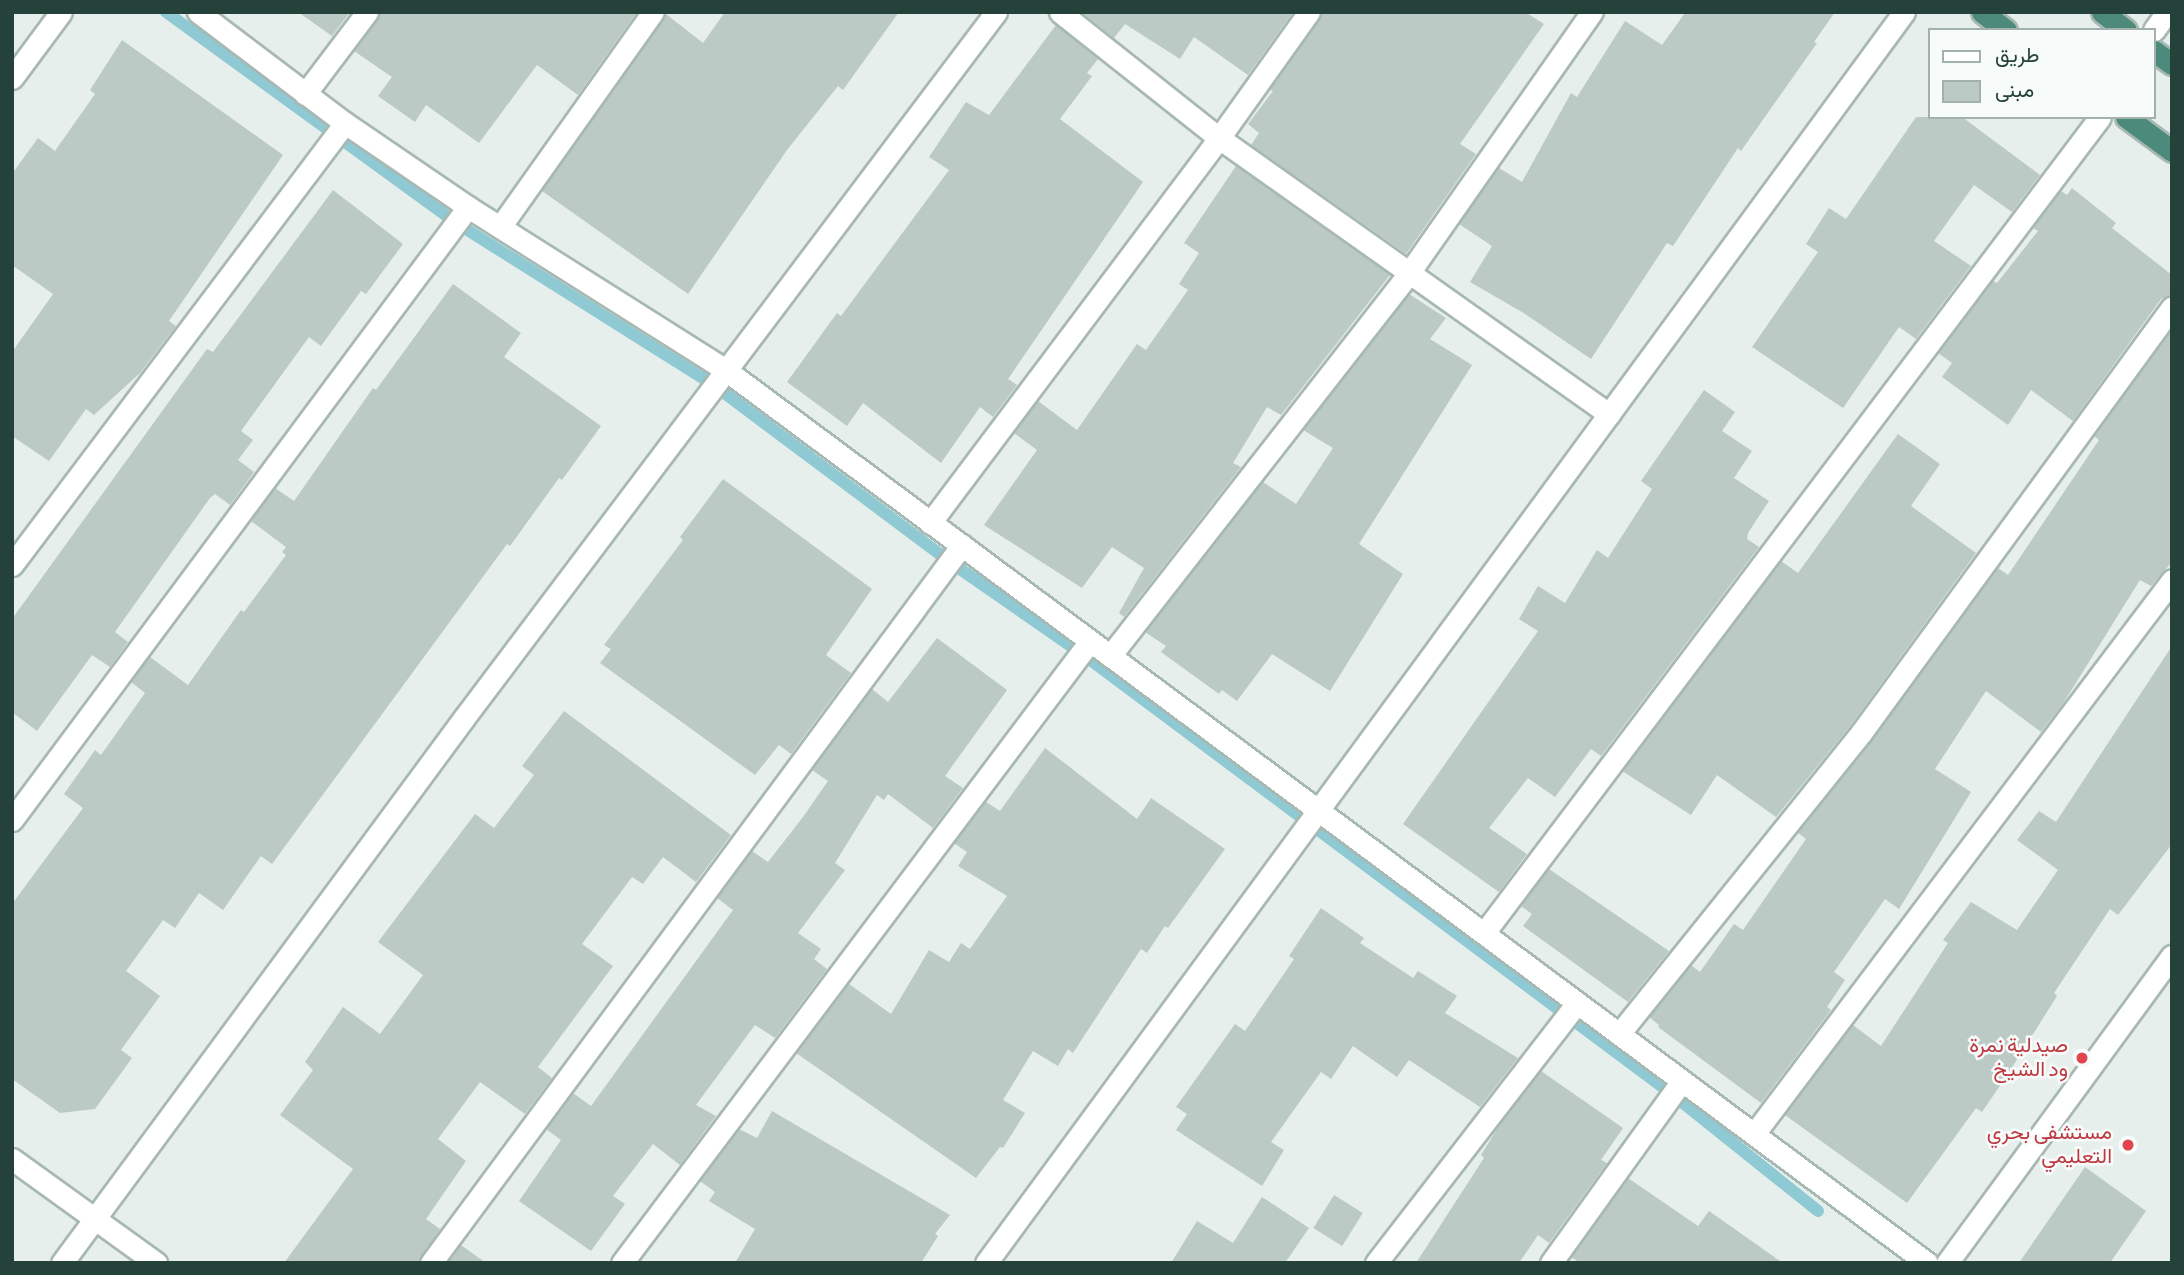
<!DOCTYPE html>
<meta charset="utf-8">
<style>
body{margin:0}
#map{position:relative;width:2184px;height:1275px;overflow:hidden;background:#e6efeb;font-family:"Alegreya Sans",Vazirmatn,sans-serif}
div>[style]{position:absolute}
.stream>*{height:12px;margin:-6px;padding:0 6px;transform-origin:6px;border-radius:6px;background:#8ec9d4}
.building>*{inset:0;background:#bbcac4;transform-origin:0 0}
.roads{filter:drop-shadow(2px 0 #a8b8b2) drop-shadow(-2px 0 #a8b8b2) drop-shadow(0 2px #a8b8b2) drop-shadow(0 -2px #a8b8b2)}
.minor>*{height:21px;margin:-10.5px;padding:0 10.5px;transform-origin:10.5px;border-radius:10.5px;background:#fff}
.trunk>*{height:21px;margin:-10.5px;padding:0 10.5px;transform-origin:10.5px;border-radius:10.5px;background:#4c8a7c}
.dots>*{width:19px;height:19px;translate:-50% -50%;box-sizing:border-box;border:4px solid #f7fbf9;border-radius:50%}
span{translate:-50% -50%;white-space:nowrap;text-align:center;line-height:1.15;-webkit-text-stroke:5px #f7fbf9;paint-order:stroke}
.health-label{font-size:21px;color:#be3a42}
.right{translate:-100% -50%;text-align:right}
.frame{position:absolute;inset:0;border:14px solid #24423a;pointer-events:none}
.legend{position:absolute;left:1928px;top:28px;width:228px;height:91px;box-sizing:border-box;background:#f7fbf9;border:2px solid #a3b1ad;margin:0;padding:9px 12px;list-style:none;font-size:21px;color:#24423a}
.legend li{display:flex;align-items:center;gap:14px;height:35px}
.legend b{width:35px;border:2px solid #a3b1ad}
</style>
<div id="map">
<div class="stream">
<div style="left:166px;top:12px;width:361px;rotate:36deg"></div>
<div style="left:458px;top:224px;width:304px;rotate:32.2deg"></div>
<div style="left:715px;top:386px;width:294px;rotate:36.8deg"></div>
<div style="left:950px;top:562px;width:160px;rotate:34.8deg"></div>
<div style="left:1081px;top:653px;width:737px;rotate:36.73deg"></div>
<div style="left:1672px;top:1094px;width:187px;rotate:38.7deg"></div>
</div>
<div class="building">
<div style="clip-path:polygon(298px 12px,350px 12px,332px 36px)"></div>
<div style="clip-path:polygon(380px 12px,637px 12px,578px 95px,537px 65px,479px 143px,426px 105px,415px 122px,378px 96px,392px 77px,354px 51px)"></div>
<div style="clip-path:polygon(725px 12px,899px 12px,843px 90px,838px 86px,787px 150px,688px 294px,542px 191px,666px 14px,703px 43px)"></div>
<div style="clip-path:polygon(1081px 12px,1293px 12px,1248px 75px,1194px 37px,1180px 59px,1125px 24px,1114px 38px)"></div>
<div style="clip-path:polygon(1322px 12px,1525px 12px,1544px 24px,1460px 144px,1476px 154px,1406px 254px,1251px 145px,1259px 133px,1248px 124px,1273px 91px,1270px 90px)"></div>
<div style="clip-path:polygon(1835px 12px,1814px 42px,1817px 43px,1741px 151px,1738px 148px,1673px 246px,1667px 243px,1591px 359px,1522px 312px,1470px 282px,1492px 246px,1459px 224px,1499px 168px,1522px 182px,1571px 93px,1577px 97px,1625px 21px,1662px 45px,1685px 13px)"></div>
<div style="clip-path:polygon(1056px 25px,1098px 59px,1087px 73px,1092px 76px,1060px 119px,1143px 182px,1008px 379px,1017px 385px,993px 417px,980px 407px,941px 463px,863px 403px,847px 426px,787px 382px,837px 313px,841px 316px,949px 170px,929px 157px,966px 102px,989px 115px)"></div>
<div style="clip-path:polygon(122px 40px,283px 155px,169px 321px,176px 326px,140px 373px,94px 415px,86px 409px,49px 461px,12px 436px,12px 352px,53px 294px,12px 265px,12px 174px,38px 138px,55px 151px,95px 94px,90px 90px)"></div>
<div style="clip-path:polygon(1916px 117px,1962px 117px,2040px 175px,2012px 212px,1974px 185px,1934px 241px,1971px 266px,1916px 339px,1899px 327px,1843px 408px,1752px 347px,1818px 252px,1806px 244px,1829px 208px,1846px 219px)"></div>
<div style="clip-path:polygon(1236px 166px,1390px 275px,1281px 415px,1267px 407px,1233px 463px,1241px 467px,1124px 617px,1119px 613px,1144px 568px,1112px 547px,1082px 588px,984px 525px,1037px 450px,1014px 433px,1038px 401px,1077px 430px,1137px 344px,1146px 350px,1188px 290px,1179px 284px,1199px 253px,1184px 243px)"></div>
<div style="clip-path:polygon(2072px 188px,2116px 223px,2112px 228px,2172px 275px,2172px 294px,2161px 299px,2073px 421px,2031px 390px,2008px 425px,1942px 377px,1952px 363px,1938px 353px,1993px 281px,1997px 283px,2038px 231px,2033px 228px,2061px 191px,2067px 195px)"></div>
<div style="clip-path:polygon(333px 190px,403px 244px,366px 294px,361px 291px,321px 346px,309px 337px,241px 431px,253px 440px,238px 460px,254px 472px,230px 505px,215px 494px,210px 498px,115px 632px,128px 642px,110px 667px,92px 655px,37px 731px,12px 712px,12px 619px,207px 349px,213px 352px)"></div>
<div style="clip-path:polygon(453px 284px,521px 333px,504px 357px,601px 426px,562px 480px,559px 478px,510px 546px,507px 544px,272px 864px,261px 856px,223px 910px,199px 893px,175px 928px,163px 920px,126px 971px,160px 996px,121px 1050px,132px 1058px,95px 1109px,60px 1113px,12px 1079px,12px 904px,83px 808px,64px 794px,95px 750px,101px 755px,145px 693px,131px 682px,150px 657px,188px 685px,241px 610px,244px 612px,286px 555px,282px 552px,286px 547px,251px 521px,275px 488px,294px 501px,373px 388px,376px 390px)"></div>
<div style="clip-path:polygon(1409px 294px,1446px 318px,1430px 339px,1472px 365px,1359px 544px,1403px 574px,1330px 691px,1272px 654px,1237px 701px,1222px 690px,1219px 694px,1161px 652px,1166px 646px,1145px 632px,1263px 482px,1296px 504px,1333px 448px,1303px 430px)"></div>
<div style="clip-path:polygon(2172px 330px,2172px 562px,2151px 586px,2140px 580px,2064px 702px,2041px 732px,1986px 691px,1935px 769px,1971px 792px,1899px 909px,1885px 899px,1834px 972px,1845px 980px,1827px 1007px,1831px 1010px,1761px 1103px,1658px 1027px,1659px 1025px,1649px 1017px,1691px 965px,1700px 972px,1734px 924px,1743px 930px,1806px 839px,1798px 833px,1872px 741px,1998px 568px,2008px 575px,2099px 440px,2094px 436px)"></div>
<div style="clip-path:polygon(1704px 390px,1735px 412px,1722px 431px,1752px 451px,1734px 478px,1769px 501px,1748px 533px,1747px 539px,1759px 547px,1601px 756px,1591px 749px,1555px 797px,1528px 778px,1489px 828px,1527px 854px,1499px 892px,1403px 824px,1538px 631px,1519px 619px,1538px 586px,1565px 603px,1597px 550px,1608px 558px,1652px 489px,1641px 481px)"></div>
<div style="clip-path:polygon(1898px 434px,1940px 464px,1911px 506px,1976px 553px,1851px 725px,1776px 817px,1717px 775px,1691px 815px,1622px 771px,1781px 561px,1798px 573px)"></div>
<div style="clip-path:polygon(723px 479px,872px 589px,826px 655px,851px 673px,791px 754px,779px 745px,755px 775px,600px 663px,611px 649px,604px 645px,683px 540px,680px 537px)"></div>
<div style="clip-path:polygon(937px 638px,1007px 690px,945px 776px,963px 788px,933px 828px,888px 794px,884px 800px,877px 795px,835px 863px,845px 870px,798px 933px,821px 949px,814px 959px,827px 969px,775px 1038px,755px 1025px,696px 1105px,716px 1116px,680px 1165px,653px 1144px,613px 1196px,625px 1204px,591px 1251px,519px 1201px,561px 1140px,546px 1129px,573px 1093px,591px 1106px,733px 910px,717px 898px,752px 851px,768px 862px,803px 817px,828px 781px,812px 770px,872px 689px,888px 702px)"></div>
<div style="clip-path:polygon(2172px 646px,2172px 844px,2118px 915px,2110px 909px,2054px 993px,2057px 996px,2006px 1077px,1982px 1112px,1976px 1108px,1907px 1203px,1785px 1115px,1853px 1025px,1881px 1046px,1948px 943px,1943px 940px,1971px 902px,2017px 930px,2058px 870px,2017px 840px,2039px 811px,2056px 822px)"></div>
<div style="clip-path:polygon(564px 711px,731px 835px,696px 882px,663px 857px,643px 884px,632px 877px,582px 944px,613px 966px,538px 1067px,552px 1078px,525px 1114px,480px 1082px,438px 1139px,466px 1161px,426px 1219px,440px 1229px,418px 1263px,284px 1263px,353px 1169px,280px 1115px,313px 1070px,305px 1062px,343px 1007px,380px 1034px,423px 975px,378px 942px,475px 814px,494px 828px,534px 775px,522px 766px)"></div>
<div style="clip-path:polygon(1045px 748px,1137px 819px,1151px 798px,1225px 849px,1168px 928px,1165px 926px,1147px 953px,1141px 949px,1073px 1053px,1068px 1049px,1058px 1066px,1033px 1051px,1003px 1100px,1025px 1113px,1003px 1148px,1000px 1147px,976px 1178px,796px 1053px,849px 984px,891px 1014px,929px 950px,949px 962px,961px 943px,970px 949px,1007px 896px,958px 866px,967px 852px,954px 843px,986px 802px,1000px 811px)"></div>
<div style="clip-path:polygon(1549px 869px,1669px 951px,1628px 1002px,1523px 926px,1532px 914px,1521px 906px)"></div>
<div style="clip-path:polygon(1321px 908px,1364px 938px,1360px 943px,1413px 978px,1418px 971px,1457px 996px,1445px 1013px,1518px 1058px,1480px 1107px,1409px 1060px,1397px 1077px,1353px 1046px,1331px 1079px,1321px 1072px,1271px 1142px,1284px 1150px,1262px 1186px,1176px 1130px,1187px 1114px,1176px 1107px,1235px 1024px,1245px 1031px,1294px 959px,1289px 956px)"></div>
<div style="clip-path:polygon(1541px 1071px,1623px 1128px,1601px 1160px,1607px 1163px,1549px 1243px,1538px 1235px,1519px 1263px,1416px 1263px,1484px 1158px,1481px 1155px,1502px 1121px)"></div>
<div style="clip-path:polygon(772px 1111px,950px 1215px,935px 1234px,938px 1236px,921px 1263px,735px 1263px,755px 1229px,709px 1201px,715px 1192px,700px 1181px,739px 1129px,757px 1138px)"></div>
<div style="clip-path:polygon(2085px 1167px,2146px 1211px,2110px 1263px,2019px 1263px)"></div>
<div style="clip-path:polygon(1628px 1178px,1698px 1226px,1709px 1211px,1783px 1263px,1580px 1263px,1571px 1257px)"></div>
<div style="left:1334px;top:1195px;width:34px;height:39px;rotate:32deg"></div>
<div style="clip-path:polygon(1262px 1197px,1309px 1228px,1285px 1263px,1171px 1263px,1197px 1221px,1233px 1243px)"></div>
<div style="clip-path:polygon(461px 1245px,486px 1263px,448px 1263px)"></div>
</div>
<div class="roads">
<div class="minor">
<div style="left:198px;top:12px;width:184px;rotate:37.1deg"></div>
<div style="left:345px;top:123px;width:149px;rotate:34.3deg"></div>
<div style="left:468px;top:207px;width:307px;rotate:32.3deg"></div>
<div style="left:727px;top:371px;width:1495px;rotate:36.62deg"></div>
<div style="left:1060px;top:12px;width:203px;rotate:38.4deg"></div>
<div style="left:1219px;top:138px;width:478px;rotate:35.3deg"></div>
<div style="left:2154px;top:30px;width:22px;rotate:-54deg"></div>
<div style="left:12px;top:78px;width:82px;rotate:-53.4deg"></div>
<div style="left:305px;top:94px;width:103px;rotate:-52.9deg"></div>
<div style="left:500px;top:227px;width:264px;rotate:-54.6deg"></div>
<div style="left:930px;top:523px;width:481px;rotate:-53.1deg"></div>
<div style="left:1219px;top:138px;width:155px;rotate:-54.5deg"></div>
<div style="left:12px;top:565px;width:553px;rotate:-53.01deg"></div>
<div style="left:1110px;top:656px;width:486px;rotate:-52deg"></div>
<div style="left:1409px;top:273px;width:319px;rotate:-55deg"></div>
<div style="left:12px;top:820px;width:764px;rotate:-53.36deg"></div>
<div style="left:1484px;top:933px;width:1022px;rotate:-52.95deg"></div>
<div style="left:1619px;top:1034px;width:386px;rotate:-51.2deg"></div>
<div style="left:1861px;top:733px;width:527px;rotate:-53.87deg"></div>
<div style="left:1754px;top:1134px;width:694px;rotate:-52.96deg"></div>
<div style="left:12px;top:1159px;width:178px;rotate:35.8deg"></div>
<div style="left:62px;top:1263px;width:677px;rotate:-53.59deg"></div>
<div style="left:464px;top:718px;width:884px;rotate:-53deg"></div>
<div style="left:431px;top:1263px;width:893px;rotate:-53.52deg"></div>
<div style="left:622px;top:1263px;width:778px;rotate:-53.04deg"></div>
<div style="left:986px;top:1263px;width:1552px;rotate:-53.73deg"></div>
<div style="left:1376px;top:1263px;width:329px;rotate:-52.3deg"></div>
<div style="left:1551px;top:1263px;width:224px;rotate:-54.3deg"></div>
<div style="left:1947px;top:1263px;width:381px;rotate:-53.8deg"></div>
</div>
<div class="trunk">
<div style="left:1982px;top:12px;width:30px;rotate:37deg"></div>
<div style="left:2102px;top:12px;width:30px;rotate:37deg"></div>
<div style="left:2154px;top:51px;width:22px;rotate:36deg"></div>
<div style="left:2126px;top:117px;width:57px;rotate:36.5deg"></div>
</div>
</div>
<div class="dots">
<div style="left:2082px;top:1058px;background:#e0444e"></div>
<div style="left:2128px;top:1145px;background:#e0444e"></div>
</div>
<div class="health-label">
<span class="right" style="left:2068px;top:1058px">صيدلية نمرة<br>ود الشيخ</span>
<span class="right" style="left:2112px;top:1145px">مستشفى بحري<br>التعليمي</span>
</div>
<div class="frame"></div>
<ul class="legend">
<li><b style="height:9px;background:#fff"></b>طريق</li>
<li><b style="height:19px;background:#bbcac4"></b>مبنى</li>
</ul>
</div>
